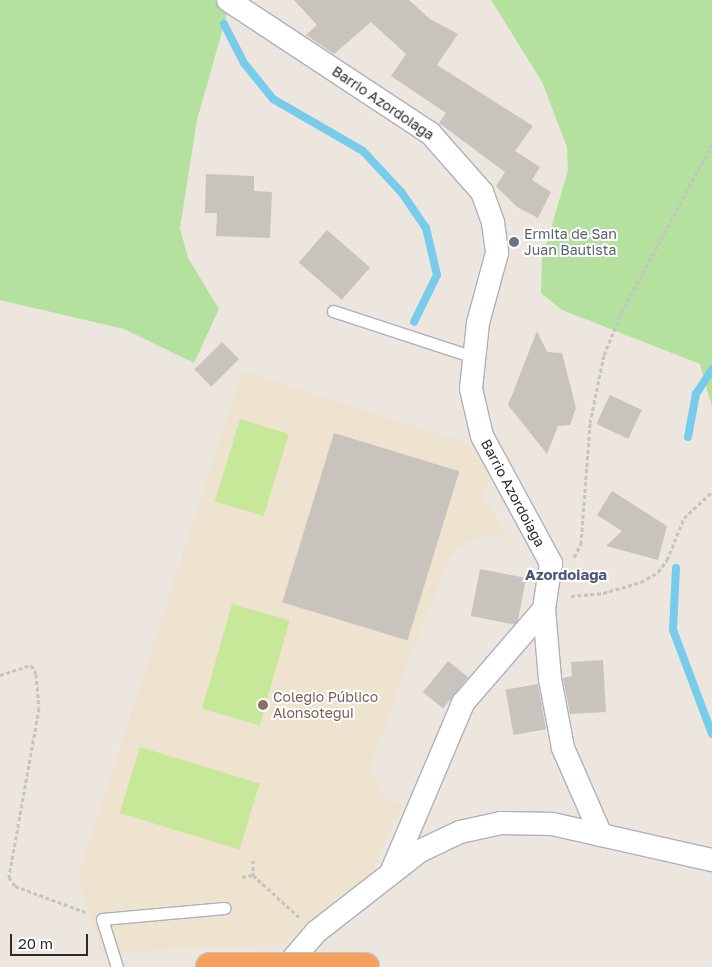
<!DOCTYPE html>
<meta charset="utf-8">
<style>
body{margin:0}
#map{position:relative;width:712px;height:967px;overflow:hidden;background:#ece6de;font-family:"Golos Text",sans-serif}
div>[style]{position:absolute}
.education>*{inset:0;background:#ede3cf}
.green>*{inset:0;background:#b4e19d}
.pitch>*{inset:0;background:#c7e799;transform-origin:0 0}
.stream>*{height:8px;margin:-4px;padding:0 4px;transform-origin:4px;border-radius:4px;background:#76ccea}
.building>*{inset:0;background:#c8c4bd;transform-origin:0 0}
.path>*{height:3px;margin-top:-1.5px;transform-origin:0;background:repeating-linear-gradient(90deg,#c4c4c4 0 4px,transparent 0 6.5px)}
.roads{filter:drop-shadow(1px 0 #aeb1bb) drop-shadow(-1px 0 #aeb1bb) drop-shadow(0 1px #aeb1bb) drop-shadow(0 -1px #aeb1bb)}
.lane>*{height:11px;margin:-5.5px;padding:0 5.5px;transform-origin:5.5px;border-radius:5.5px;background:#fff}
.street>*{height:22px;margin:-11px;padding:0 11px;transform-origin:11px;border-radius:11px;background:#fff}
.bridges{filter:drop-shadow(1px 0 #c4c4c4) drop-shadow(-1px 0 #c4c4c4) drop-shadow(0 1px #c4c4c4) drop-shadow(0 -1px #c4c4c4)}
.highway-bridge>*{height:28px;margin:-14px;padding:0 14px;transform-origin:14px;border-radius:14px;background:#f7a05e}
.dots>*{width:14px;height:14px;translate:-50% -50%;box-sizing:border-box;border:2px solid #fff;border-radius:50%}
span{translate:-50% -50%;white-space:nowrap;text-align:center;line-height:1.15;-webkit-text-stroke:4px #fff;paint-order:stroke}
.street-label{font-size:14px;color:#2b2b2b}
.worship-label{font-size:14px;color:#5b616d}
.left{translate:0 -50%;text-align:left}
.education-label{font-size:14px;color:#785e54}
.neighbourhood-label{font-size:15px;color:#4d567a;font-weight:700}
.scale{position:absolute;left:10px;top:934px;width:78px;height:22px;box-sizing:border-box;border:2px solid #2b2b2b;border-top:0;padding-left:6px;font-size:15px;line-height:18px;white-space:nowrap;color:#2b2b2b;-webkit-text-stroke:4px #fff;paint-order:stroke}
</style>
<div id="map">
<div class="education">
<div style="clip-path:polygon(242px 371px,479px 447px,491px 481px,480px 492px,507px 534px,472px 538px,450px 558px,416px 641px,369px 769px,386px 798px,402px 805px,370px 876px,283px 944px,101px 953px,78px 877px)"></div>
</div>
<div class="green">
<div style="clip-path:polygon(0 0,231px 0,197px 120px,180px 228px,188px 258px,219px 309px,194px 363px,124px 329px,0 300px)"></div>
<div style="clip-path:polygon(491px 0,712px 0,712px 407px,700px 364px,562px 310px,541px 293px,542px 259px,568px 170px,567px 147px,542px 82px)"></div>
</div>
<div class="pitch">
<div style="left:240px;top:419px;width:51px;height:86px;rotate:17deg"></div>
<div style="left:232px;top:604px;width:60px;height:109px;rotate:16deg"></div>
<div style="left:140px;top:747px;width:125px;height:69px;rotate:17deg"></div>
</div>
<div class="stream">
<div style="left:224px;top:24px;width:44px;rotate:62.9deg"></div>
<div style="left:244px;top:63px;width:46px;rotate:51.1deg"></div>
<div style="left:273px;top:99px;width:104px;rotate:30deg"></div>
<div style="left:363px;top:151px;width:57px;rotate:47.1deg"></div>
<div style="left:402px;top:193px;width:42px;rotate:55.6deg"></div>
<div style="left:426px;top:228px;width:48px;rotate:76.8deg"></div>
<div style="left:437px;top:275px;width:52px;rotate:116.1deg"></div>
<div style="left:688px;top:437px;width:44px;rotate:-79.5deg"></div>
<div style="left:696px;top:394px;width:30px;rotate:-57deg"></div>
<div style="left:676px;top:568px;width:62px;rotate:92.8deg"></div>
<div style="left:673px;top:630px;width:111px;rotate:69.4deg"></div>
</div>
<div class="building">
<div style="clip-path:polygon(294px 0,409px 0,430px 19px,458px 34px,437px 65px,533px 126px,515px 151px,540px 167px,532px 180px,551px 192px,538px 218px,517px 207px,496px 186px,505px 172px,439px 123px,446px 113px,391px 76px,406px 54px,371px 22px,334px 54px,306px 35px,317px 25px)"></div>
<div style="clip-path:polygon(206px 174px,254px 176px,254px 191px,272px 192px,270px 238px,216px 236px,217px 213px,205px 213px)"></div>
<div style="left:327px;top:230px;width:57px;height:43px;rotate:41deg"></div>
<div style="clip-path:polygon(537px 331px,547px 352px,562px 353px,576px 408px,570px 425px,558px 426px,547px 454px,508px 405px)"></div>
<div style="left:222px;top:342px;width:24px;height:39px;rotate:45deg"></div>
<div style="left:610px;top:395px;width:35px;height:32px;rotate:25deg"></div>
<div style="left:334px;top:433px;width:131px;height:177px;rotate:17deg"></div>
<div style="clip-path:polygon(612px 491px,667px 526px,658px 560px,606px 546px,622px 531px,597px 515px)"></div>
<div style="left:480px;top:569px;width:47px;height:48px;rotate:11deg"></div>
<div style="clip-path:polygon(603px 660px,606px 712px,570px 714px,563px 678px,572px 676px,571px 662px)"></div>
<div style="left:448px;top:661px;width:26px;height:40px;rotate:39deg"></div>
<div style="left:538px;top:684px;width:46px;height:33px;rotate:80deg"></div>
</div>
<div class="path">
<div style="left:574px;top:557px;width:15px;rotate:-62deg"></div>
<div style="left:581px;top:544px;width:121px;rotate:-85.7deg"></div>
<div style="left:590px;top:423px;width:69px;rotate:-78.4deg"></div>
<div style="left:604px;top:355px;width:45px;rotate:-68deg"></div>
<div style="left:621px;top:313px;width:191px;rotate:-61.6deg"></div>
<div style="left:571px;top:596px;width:32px;rotate:-5deg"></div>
<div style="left:603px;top:593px;width:40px;rotate:-16deg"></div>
<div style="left:641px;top:582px;width:20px;rotate:-30deg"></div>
<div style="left:658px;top:572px;width:15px;rotate:-53deg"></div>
<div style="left:667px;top:560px;width:45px;rotate:-68deg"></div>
<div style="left:684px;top:518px;width:38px;rotate:-43deg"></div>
<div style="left:0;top:675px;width:33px;rotate:-18deg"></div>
<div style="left:31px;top:665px;width:10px;rotate:61deg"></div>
<div style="left:36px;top:674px;width:34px;rotate:85deg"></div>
<div style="left:39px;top:708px;width:172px;rotate:100.1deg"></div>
<div style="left:9px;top:877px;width:11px;rotate:56deg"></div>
<div style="left:15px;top:886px;width:75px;rotate:20.4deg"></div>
<div style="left:253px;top:860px;width:15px;rotate:90deg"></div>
<div style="left:253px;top:875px;width:62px;rotate:42.4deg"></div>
<div style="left:242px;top:877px;width:11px;rotate:-10deg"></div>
</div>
<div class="roads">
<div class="lane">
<div style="left:333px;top:311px;width:148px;rotate:18.1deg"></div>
<div style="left:117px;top:967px;width:50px;rotate:-107.4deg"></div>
<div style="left:102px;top:919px;width:123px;rotate:-5.1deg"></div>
</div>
<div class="street">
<div style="left:228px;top:0;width:242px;rotate:33.4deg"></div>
<div style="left:430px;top:133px;width:79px;rotate:48.6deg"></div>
<div style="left:482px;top:192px;width:33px;rotate:70deg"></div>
<div style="left:493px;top:223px;width:30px;rotate:82deg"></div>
<div style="left:497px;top:253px;width:73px;rotate:105.2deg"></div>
<div style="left:478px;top:323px;width:66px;rotate:96.1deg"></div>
<div style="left:471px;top:389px;width:48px;rotate:76.8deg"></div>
<div style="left:482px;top:436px;width:145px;rotate:61.5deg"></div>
<div style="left:551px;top:563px;width:47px;rotate:98.7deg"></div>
<div style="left:544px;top:609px;width:70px;rotate:85.1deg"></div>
<div style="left:550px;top:679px;width:70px;rotate:79.3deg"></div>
<div style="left:563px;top:748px;width:95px;rotate:66.4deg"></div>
<div style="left:391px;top:873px;width:185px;rotate:-67deg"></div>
<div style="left:463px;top:703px;width:124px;rotate:-49.2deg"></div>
<div style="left:286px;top:967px;width:46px;rotate:-49.4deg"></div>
<div style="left:316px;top:932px;width:132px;rotate:-37.9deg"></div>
<div style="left:420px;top:851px;width:44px;rotate:-25.4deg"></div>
<div style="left:460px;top:832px;width:42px;rotate:-12.4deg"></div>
<div style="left:501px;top:823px;width:51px;rotate:1.1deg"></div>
<div style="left:552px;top:824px;width:164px;rotate:12.7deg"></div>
</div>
</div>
<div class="bridges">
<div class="highway-bridge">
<div style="left:210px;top:967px;width:155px"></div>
</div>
</div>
<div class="dots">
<div style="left:514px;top:242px;background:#6b7280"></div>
<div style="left:263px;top:705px;background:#8d6e63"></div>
</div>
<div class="street-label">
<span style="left:383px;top:103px;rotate:34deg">Barrio Azordoiaga</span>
<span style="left:513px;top:493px;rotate:62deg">Barrio Azordoiaga</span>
</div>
<div class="worship-label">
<span class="left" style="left:524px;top:242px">Ermita de San<br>Juan Bautista</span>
</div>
<div class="education-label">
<span class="left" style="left:273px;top:705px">Colegio Público<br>Alonsotegui</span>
</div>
<div class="neighbourhood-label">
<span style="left:566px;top:575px">Azordoiaga</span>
</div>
<div class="scale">20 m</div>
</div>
